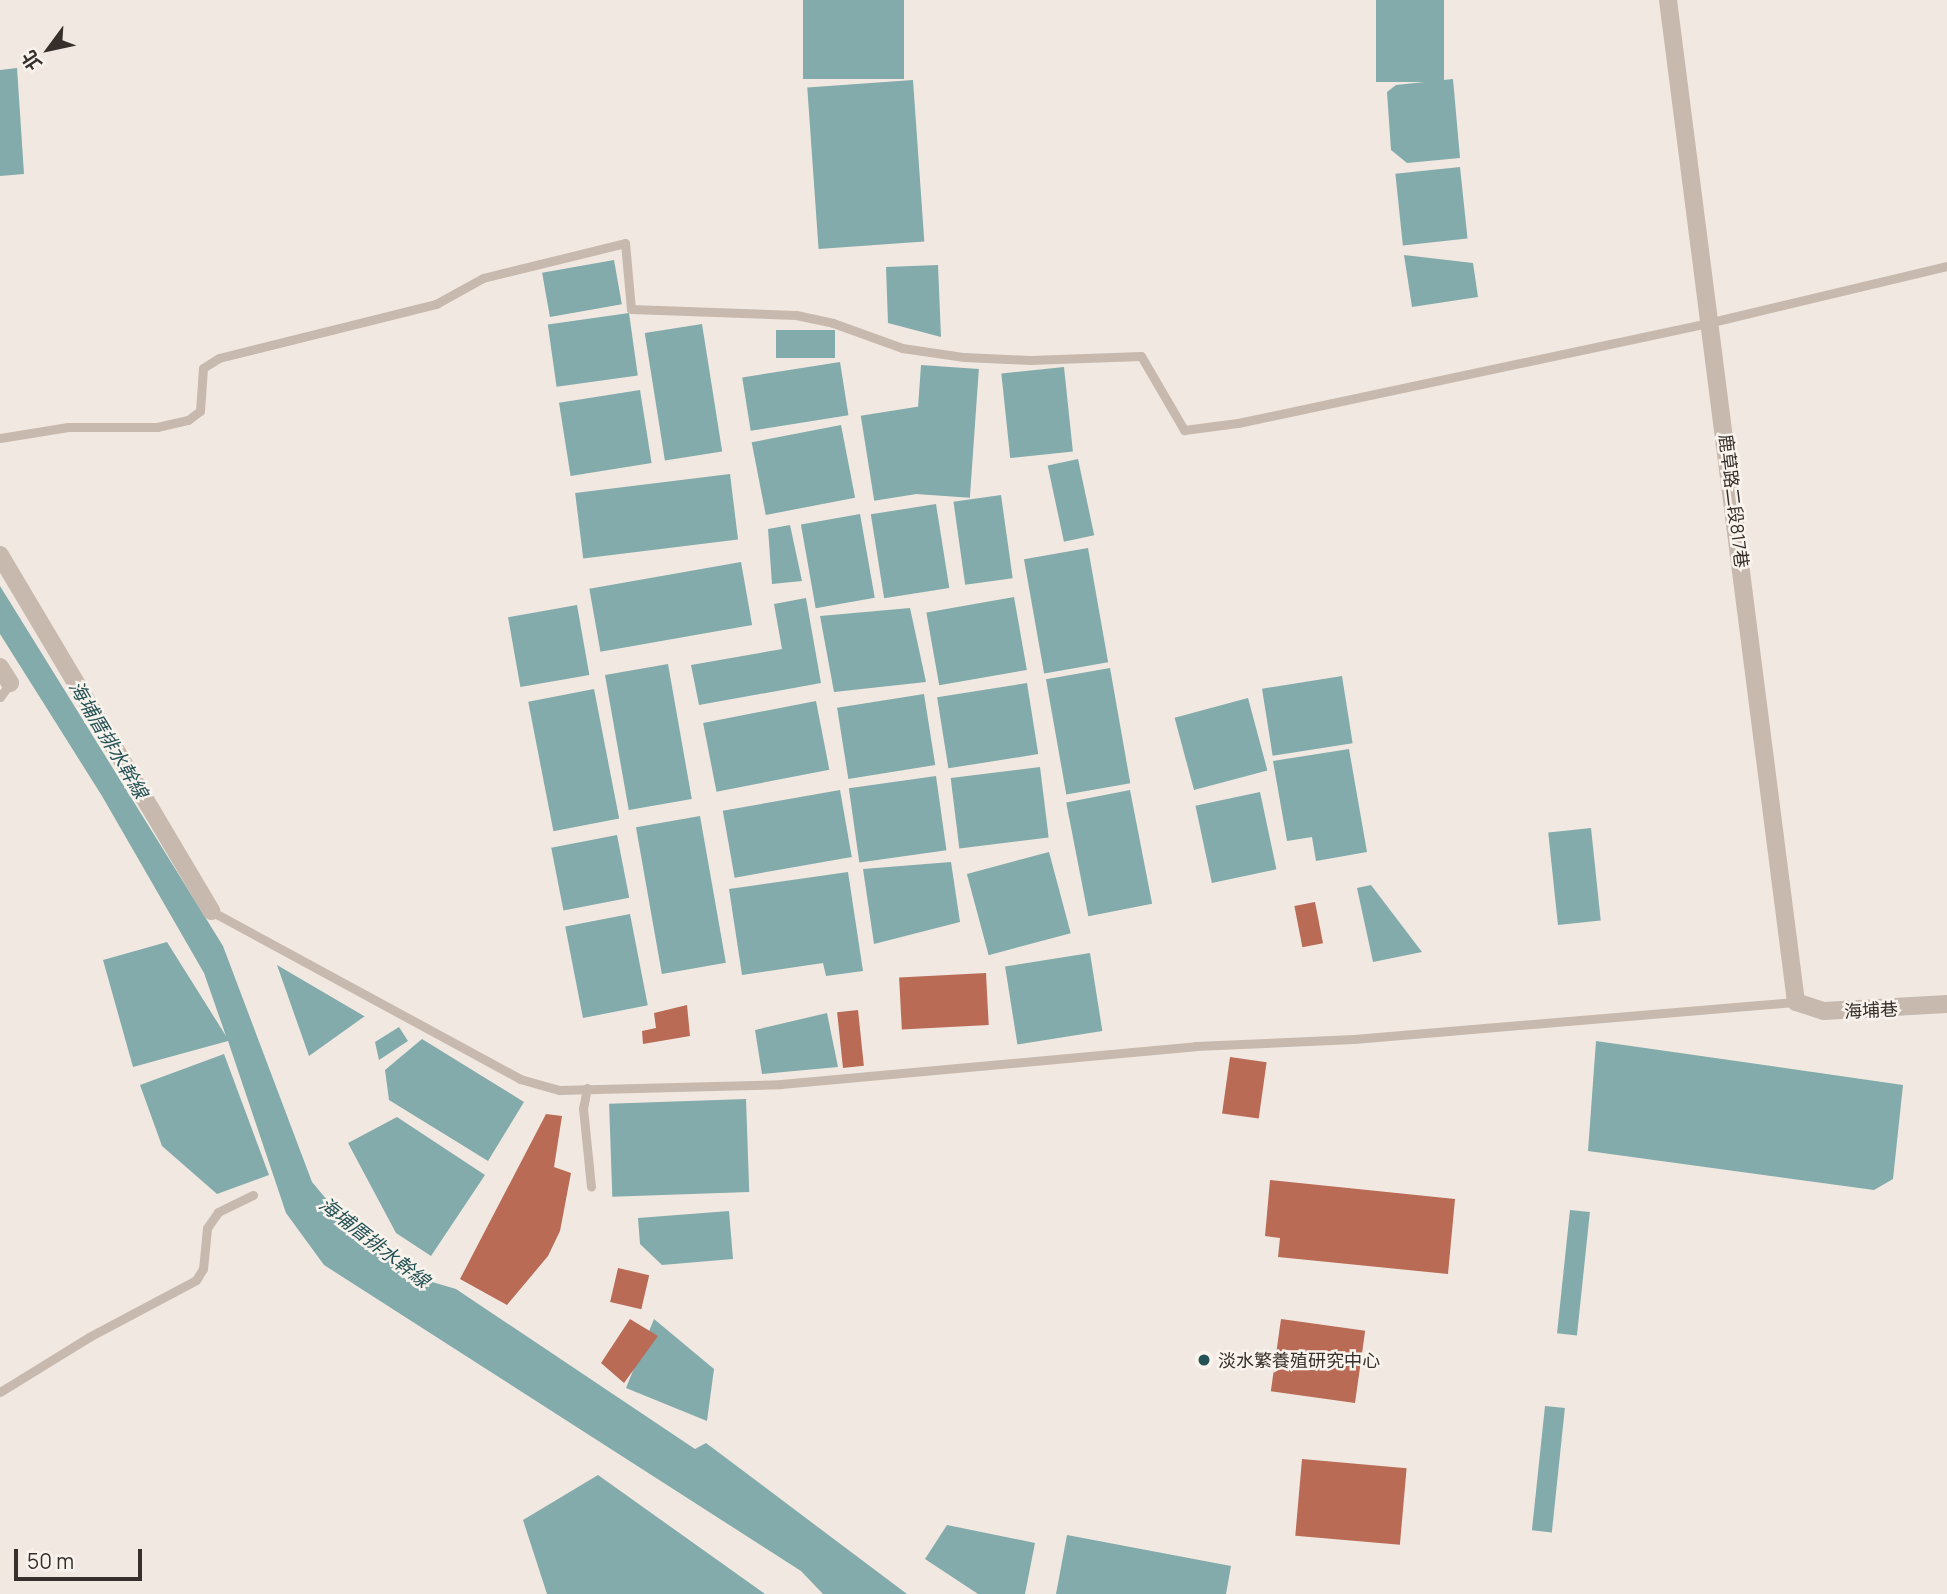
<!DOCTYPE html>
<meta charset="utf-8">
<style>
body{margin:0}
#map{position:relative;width:1947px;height:1594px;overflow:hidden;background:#f1e9e1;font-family:Manrope,"Noto Sans TC",sans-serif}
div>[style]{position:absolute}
.water>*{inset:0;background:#83abab;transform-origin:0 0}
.building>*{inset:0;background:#b96b56;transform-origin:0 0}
.service>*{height:9px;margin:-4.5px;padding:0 4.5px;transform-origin:4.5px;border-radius:4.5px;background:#c8b9ae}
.minor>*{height:18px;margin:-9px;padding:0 9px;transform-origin:9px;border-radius:9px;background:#c8b9ae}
.tertiary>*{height:18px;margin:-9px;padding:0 9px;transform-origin:9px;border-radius:9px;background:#c8b9ae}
.dots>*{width:19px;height:19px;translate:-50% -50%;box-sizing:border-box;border:4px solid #f9f3ed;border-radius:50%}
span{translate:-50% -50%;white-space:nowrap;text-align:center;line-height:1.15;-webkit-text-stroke:5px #f9f3ed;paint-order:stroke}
.street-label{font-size:18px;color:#372f2b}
.poi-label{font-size:18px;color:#372f2b}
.left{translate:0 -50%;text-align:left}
.water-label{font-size:19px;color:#255355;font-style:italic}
.north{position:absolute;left:14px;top:14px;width:70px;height:70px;-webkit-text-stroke:5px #f9f3ed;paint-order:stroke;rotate:237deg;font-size:19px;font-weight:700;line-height:28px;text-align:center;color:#372f2b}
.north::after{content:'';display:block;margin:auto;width:24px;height:32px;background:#372f2b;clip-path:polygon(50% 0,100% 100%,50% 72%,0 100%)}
.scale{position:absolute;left:14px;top:1549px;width:128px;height:32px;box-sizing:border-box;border:4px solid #372f2b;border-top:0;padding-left:9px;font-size:21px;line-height:24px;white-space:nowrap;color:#372f2b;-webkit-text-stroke:5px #f9f3ed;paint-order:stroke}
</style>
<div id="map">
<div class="water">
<div style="left:803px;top:0;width:101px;height:79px"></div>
<div style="left:1376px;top:0;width:68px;height:82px"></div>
<div style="clip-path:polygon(17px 68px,24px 174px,0 176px,0 70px)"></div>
<div style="clip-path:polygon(1453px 79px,1460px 158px,1407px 163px,1391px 150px,1387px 92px,1396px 85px)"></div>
<div style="left:913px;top:80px;width:162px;height:106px;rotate:86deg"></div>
<div style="left:1460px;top:167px;width:72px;height:65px;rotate:84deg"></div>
<div style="clip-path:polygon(1404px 255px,1473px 263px,1478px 297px,1412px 307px)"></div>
<div style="left:614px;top:260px;width:45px;height:73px;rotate:80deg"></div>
<div style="clip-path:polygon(938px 265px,941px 337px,888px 323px,886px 267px)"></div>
<div style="left:629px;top:313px;width:63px;height:82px;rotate:82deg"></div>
<div style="left:702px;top:324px;width:129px;height:58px;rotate:81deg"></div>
<div style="left:776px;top:330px;width:59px;height:28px"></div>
<div style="left:840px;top:362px;width:54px;height:99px;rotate:81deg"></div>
<div style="left:921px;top:365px;width:58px;height:129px;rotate:4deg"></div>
<div style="left:1064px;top:367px;width:85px;height:63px;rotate:84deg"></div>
<div style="left:640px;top:390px;width:74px;height:82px;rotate:81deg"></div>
<div style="left:922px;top:406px;width:86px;height:62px;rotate:81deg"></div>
<div style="left:841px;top:425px;width:74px;height:91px;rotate:79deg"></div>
<div style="left:1078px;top:459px;width:78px;height:31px;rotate:78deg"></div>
<div style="left:730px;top:474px;width:66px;height:156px;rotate:83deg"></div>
<div style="left:1001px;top:495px;width:84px;height:48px;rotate:82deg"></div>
<div style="left:936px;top:504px;width:85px;height:66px;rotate:81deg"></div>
<div style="left:860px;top:514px;width:85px;height:60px;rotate:80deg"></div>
<div style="clip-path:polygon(790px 525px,802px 581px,772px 584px,768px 529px)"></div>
<div style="left:1088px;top:548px;width:116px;height:65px;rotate:80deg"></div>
<div style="left:741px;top:562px;width:64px;height:154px;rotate:80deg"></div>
<div style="clip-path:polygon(0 586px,223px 946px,312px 1182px,364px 1244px,422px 1279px,456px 1289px,695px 1449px,706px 1443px,907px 1594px,823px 1594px,801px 1571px,324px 1265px,286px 1213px,228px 1041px,133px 1067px,103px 960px,167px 942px,226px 1036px,204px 973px,102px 796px,0 634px)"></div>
<div style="left:1014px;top:597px;width:74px;height:89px;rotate:80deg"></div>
<div style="clip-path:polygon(806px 598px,821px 683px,699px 705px,691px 665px,782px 649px,774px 604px)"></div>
<div style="left:577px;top:605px;width:71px;height:70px;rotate:80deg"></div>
<div style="clip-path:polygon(910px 608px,926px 682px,834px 692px,820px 616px)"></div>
<div style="left:668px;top:664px;width:137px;height:64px;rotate:80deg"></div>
<div style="left:1110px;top:668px;width:117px;height:65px;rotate:80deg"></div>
<div style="left:1342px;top:676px;width:68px;height:81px;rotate:81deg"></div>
<div style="left:1027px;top:683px;width:72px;height:91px;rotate:81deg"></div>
<div style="left:594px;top:689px;width:132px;height:67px;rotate:79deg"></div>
<div style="left:924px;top:694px;width:72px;height:88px;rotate:81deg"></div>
<div style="left:1248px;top:698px;width:75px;height:76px;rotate:75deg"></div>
<div style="left:816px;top:701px;width:70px;height:115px;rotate:79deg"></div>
<div style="clip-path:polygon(1349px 749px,1367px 852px,1316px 861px,1312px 837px,1287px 841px,1273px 761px)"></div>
<div style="left:1040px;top:767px;width:71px;height:90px;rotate:83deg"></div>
<div style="left:936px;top:776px;width:75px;height:88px;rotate:82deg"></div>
<div style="left:840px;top:790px;width:68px;height:119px;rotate:80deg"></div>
<div style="left:1130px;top:790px;width:116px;height:65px;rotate:79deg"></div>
<div style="left:1260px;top:792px;width:79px;height:66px;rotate:78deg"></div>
<div style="left:700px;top:816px;width:149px;height:65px;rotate:80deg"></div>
<div style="left:1591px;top:828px;width:93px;height:43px;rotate:84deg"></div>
<div style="left:617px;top:835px;width:64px;height:67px;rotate:79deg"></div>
<div style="left:1049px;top:852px;width:84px;height:85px;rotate:75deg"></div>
<div style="clip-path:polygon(951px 862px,960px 922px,874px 944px,863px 869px)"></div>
<div style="clip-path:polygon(848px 872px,863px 971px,826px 976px,823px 963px,742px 975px,729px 889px)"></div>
<div style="clip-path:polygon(1371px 885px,1422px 952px,1373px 962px,1357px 888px)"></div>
<div style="left:630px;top:914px;width:93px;height:66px;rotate:79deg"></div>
<div style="left:1090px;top:953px;width:79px;height:86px;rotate:81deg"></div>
<div style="clip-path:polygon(277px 965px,364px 1016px,365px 1016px,309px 1056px)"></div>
<div style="clip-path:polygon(827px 1013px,838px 1067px,762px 1074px,755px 1030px)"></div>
<div style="clip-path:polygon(399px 1027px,408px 1041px,379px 1060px,375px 1042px)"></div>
<div style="clip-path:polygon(422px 1039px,524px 1102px,488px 1161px,389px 1100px,385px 1070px)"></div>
<div style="clip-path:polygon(1596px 1041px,1903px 1085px,1893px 1179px,1874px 1190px,1588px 1151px)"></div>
<div style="clip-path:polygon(224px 1054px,269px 1175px,217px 1194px,162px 1146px,140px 1085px)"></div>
<div style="left:746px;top:1099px;width:93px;height:137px;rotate:88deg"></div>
<div style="clip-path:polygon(397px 1117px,485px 1175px,431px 1256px,396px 1233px,348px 1143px)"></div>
<div style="left:1570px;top:1210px;width:20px;height:124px;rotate:6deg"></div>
<div style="clip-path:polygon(729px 1211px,733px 1259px,662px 1265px,640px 1244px,638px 1218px)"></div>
<div style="clip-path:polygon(654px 1319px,714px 1369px,707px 1421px,626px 1388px)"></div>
<div style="left:1545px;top:1406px;width:20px;height:125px;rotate:6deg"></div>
<div style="clip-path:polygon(598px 1475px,765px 1594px,547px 1594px,523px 1520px)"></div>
<div style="clip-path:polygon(947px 1525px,1035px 1543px,1025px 1594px,978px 1594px,925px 1559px)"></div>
<div style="clip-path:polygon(1067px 1535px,1231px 1566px,1226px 1594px,1056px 1594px)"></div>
</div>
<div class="building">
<div style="left:1315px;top:902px;width:42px;height:21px;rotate:79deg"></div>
<div style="left:986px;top:973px;width:52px;height:87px;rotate:87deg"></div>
<div style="clip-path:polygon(687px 1005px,690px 1036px,643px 1044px,642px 1031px,656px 1028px,654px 1013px)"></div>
<div style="left:858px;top:1010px;width:56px;height:21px;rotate:84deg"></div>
<div style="left:1230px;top:1057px;width:37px;height:57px;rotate:8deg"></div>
<div style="clip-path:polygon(546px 1114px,562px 1116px,554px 1167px,571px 1173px,560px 1231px,548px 1256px,507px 1305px,460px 1279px)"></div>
<div style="clip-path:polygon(1270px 1180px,1455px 1199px,1448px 1274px,1278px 1257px,1280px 1238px,1265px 1236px)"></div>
<div style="left:618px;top:1268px;width:32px;height:35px;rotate:13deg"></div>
<div style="clip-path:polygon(630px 1319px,658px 1336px,624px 1383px,601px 1363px)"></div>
<div style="left:1281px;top:1319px;width:85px;height:73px;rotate:8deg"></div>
<div style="left:1302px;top:1459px;width:105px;height:77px;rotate:5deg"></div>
</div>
<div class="service">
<div style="left:0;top:438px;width:69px;rotate:-9.2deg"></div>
<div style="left:68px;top:427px;width:89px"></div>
<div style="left:157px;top:427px;width:32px;rotate:-13deg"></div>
<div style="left:188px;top:420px;width:15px;rotate:-37deg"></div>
<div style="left:200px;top:411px;width:43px;rotate:-86deg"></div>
<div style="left:203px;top:368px;width:19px;rotate:-32deg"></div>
<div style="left:219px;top:358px;width:224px;rotate:-14deg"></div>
<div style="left:436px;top:304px;width:54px;rotate:-29deg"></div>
<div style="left:483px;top:278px;width:146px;rotate:-13.8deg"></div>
<div style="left:625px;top:243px;width:66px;rotate:84.8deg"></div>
<div style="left:631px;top:309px;width:165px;rotate:2.1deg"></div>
<div style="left:796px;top:315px;width:38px;rotate:12deg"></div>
<div style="left:833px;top:323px;width:73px;rotate:19.9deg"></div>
<div style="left:902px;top:348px;width:63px;rotate:8.3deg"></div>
<div style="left:964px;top:357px;width:66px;rotate:2.6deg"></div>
<div style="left:1030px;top:360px;width:111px;rotate:-2.1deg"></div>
<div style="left:1141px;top:356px;width:86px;rotate:59.8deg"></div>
<div style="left:1184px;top:430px;width:54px;rotate:-7.4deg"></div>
<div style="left:1238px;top:423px;width:485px;rotate:-12deg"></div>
<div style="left:1712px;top:322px;width:242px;rotate:-13.4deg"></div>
<div style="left:0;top:697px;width:17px;rotate:-54deg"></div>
<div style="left:211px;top:911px;width:352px;rotate:28.5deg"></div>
<div style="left:520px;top:1079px;width:41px;rotate:15.8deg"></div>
<div style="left:559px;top:1090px;width:222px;rotate:-1.5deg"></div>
<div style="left:781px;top:1084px;width:416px;rotate:-5.2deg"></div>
<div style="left:1195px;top:1046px;width:159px;rotate:-2.5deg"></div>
<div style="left:1354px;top:1039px;width:444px;rotate:-4.8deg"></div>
<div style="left:587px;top:1088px;width:20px;rotate:101deg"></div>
<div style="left:583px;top:1108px;width:79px;rotate:84.2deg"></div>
<div style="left:0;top:1392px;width:105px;rotate:-31.7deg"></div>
<div style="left:89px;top:1337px;width:121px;rotate:-28deg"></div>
<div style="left:196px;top:1280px;width:13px;rotate:-58deg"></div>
<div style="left:203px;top:1269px;width:41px;rotate:-84.4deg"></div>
<div style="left:207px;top:1228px;width:19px;rotate:-55deg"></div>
<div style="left:218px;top:1212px;width:39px;rotate:-26deg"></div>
</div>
<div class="minor">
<div style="left:0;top:555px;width:414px;rotate:59.3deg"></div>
<div style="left:0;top:667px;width:19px;rotate:58deg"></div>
</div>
<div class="tertiary">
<div style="left:1668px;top:0;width:1010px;rotate:82.72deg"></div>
<div style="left:1796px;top:1002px;width:29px;rotate:18deg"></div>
<div style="left:1824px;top:1011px;width:123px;rotate:-3.3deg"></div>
</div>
<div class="dots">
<div style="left:1204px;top:1360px;background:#255355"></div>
</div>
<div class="street-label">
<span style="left:1734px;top:501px;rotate:83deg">鹿草路二段817巷</span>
<span style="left:1871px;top:1010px;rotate:-3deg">海埔巷</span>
</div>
<div class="poi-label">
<span class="left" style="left:1218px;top:1360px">淡水繁養殖研究中心</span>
</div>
<div class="water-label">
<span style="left:108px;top:740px;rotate:59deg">海埔厝排水幹線</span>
<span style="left:374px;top:1243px;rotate:38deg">海埔厝排水幹線</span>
</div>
<div class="north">北</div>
<div class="scale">50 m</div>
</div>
